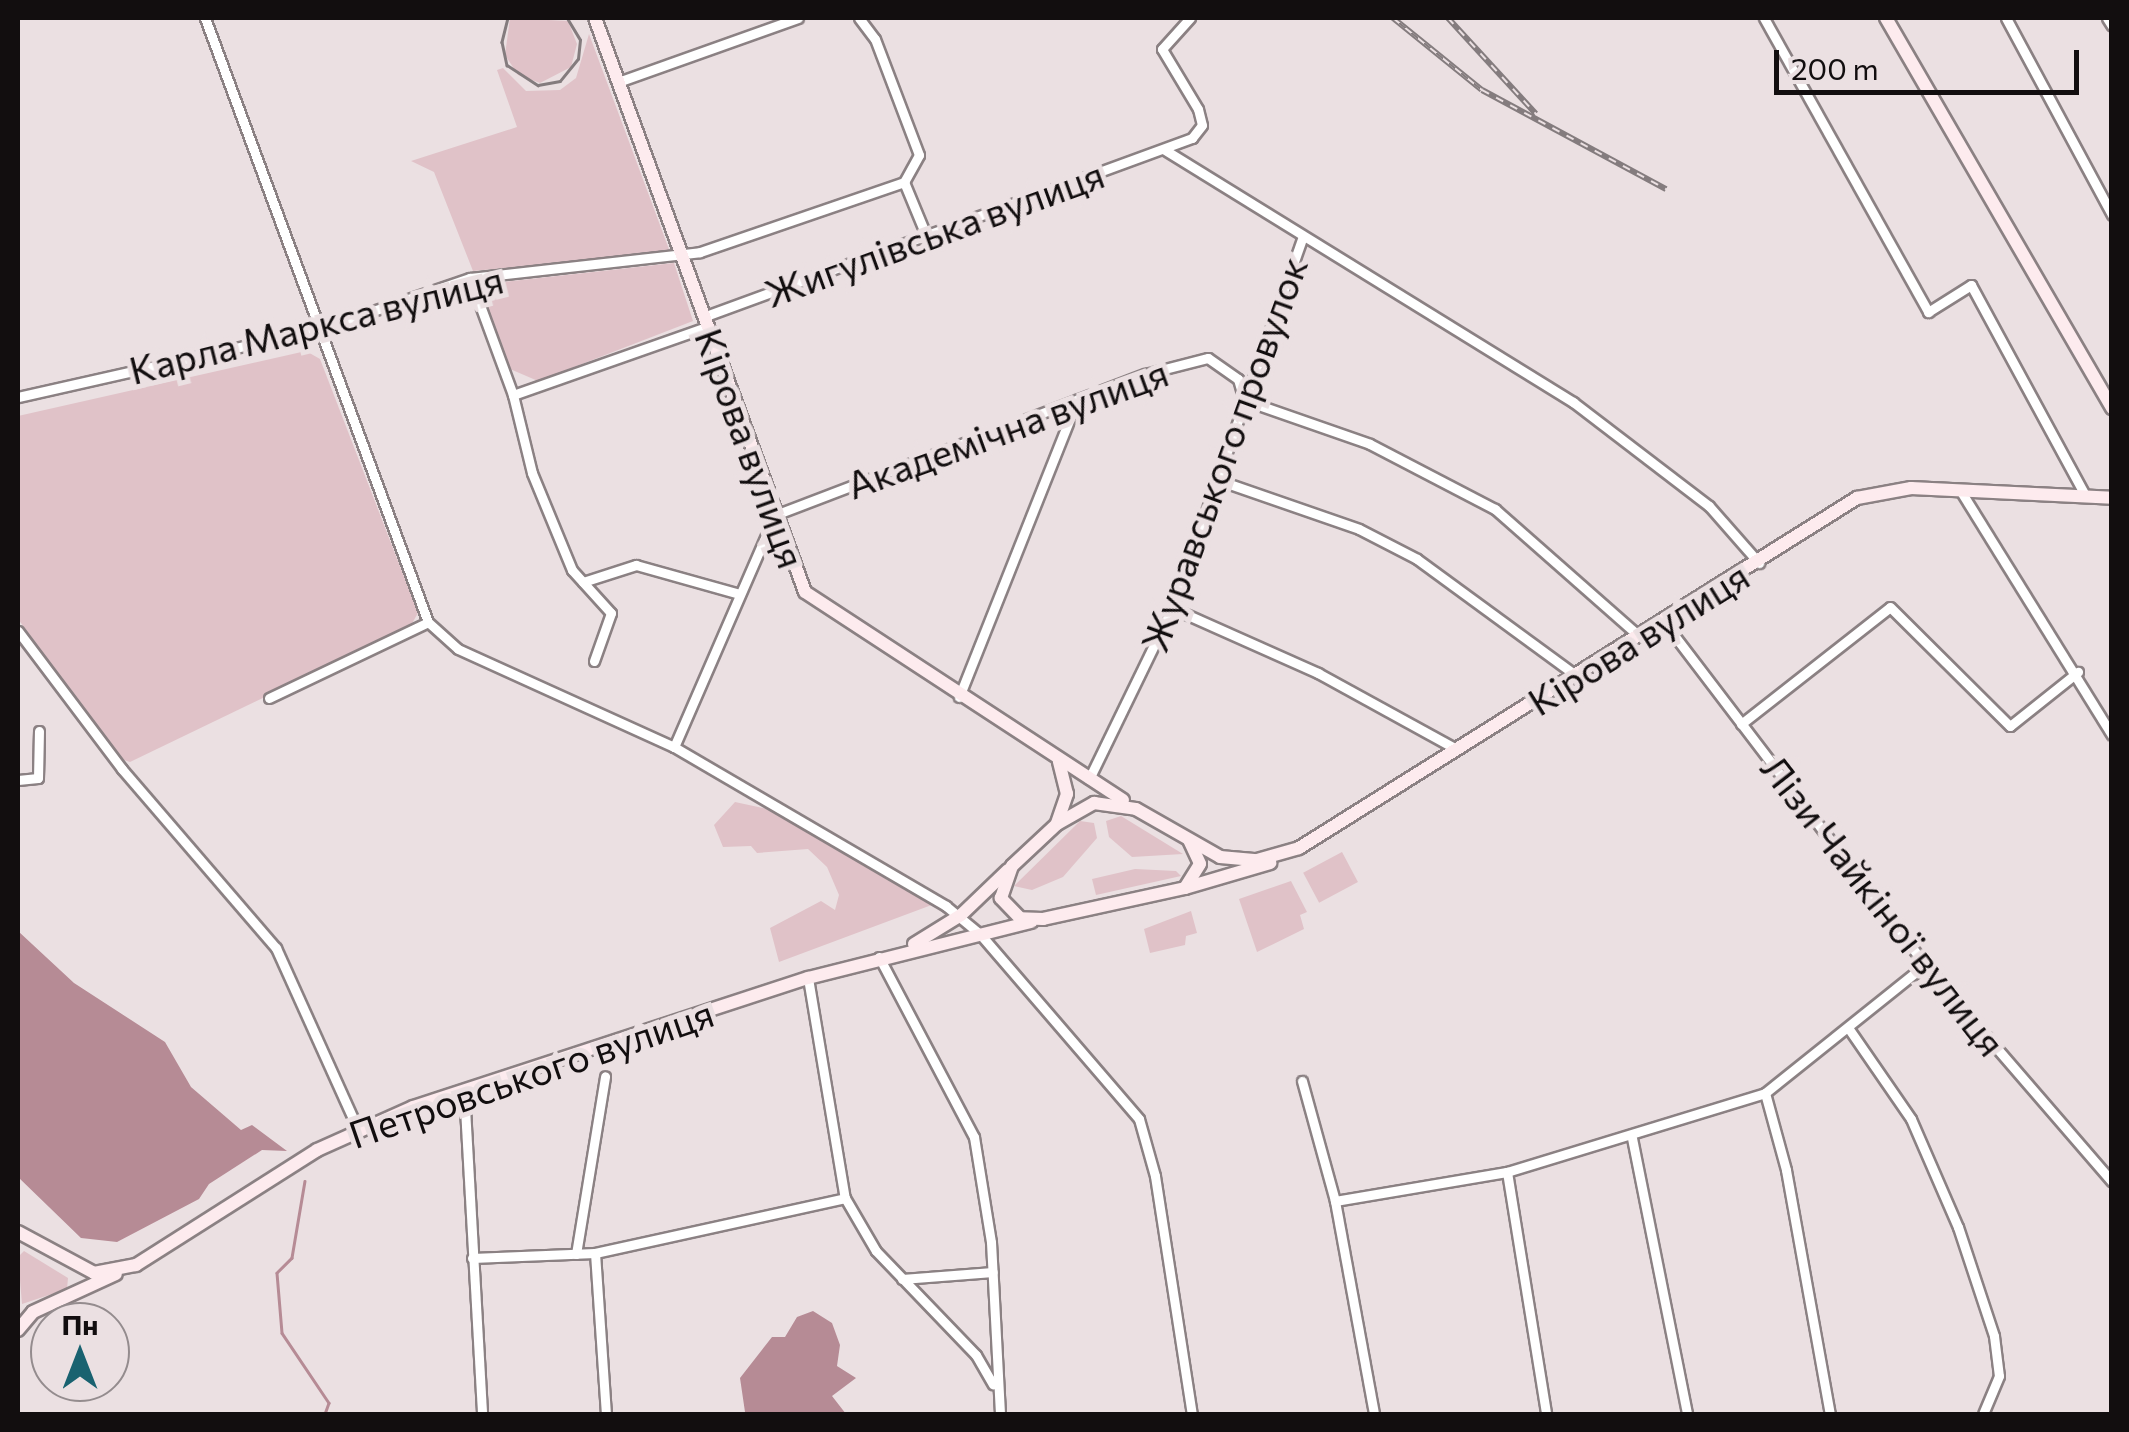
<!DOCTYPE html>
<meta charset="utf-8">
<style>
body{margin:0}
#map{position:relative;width:2129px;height:1432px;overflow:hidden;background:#ebe0e2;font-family:Commissioner,sans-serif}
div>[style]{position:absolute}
.green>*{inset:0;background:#e0c2c8;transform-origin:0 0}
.water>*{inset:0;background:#b68b95}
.stream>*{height:2.5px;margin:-1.25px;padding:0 1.25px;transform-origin:1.25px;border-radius:1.25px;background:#b68b95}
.roads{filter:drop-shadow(2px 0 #8b8183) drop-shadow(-2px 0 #8b8183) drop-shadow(0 2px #8b8183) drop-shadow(0 -2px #8b8183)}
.minor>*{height:9px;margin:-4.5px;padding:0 4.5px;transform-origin:4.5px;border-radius:4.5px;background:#fff}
.secondary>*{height:12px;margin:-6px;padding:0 6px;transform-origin:6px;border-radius:6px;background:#fdebee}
.tram>*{height:2.5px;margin:-1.25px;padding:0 1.25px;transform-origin:1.25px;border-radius:1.25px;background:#847c7e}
.rail>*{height:6px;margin-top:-3px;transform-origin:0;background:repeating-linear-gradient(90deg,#ebe0e2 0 8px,#847c7e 0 16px);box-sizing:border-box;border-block:2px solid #847c7e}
span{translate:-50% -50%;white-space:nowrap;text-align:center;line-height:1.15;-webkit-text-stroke:10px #ebe0e2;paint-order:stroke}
.street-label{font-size:38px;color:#120e0f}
.frame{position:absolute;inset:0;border:20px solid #120e0f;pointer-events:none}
.north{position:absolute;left:30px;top:1302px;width:100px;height:100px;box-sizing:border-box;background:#ebe0e2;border:2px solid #948c8e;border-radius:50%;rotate:0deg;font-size:28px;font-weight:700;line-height:40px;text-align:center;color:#120e0f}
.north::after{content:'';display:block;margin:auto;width:35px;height:45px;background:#196270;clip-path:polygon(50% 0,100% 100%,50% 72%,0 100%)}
.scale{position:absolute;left:1774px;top:50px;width:305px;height:45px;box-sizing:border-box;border:5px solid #120e0f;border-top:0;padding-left:12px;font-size:30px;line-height:35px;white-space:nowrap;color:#120e0f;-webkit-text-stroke:8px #ebe0e2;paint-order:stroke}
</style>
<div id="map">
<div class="green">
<div style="clip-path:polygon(510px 18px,568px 21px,577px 44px,571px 67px,540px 83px,518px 75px,505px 55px)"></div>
<div style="clip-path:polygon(589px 34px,670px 252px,473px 271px,434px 172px,411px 161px,517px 127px,497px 70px,503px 68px,526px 91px,560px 90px,576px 78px)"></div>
<div style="clip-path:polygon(674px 263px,693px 321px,538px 381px,510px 369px,477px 285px)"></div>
<div style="clip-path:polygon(306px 351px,320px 359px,418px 613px,410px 627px,130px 762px,121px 759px,18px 619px,18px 416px)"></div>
<div style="clip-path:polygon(735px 802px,777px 811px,937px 903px,779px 962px,770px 928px,821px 901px,835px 910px,839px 895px,827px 867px,808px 849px,757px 853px,751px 846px,723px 847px,714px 825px)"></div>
<div style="clip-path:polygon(1121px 816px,1183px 854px,1132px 857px,1109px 837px,1106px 821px)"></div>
<div style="clip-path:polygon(1080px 821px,1094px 823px,1097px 838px,1063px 877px,1032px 890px,1014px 886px)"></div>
<div style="left:1342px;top:852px;width:34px;height:44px;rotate:62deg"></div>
<div style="clip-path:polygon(1135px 869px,1176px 871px,1181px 876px,1096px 895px,1092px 879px)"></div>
<div style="clip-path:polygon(1291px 881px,1307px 912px,1300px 915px,1304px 929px,1257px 952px,1239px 899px)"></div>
<div style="clip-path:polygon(1191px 911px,1197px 933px,1186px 936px,1185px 945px,1150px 953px,1144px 929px)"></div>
<div style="clip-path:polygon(24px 1251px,68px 1278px,67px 1289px,22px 1304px,18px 1257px)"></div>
</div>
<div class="water">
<div style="clip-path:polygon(18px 931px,74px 983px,165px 1042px,191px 1087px,241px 1130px,252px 1125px,287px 1151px,262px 1150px,209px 1184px,199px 1199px,117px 1242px,81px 1238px,18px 1177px)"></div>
<div style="clip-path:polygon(813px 1311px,832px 1323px,840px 1345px,837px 1366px,856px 1378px,832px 1396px,846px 1414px,745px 1412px,740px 1378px,772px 1337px,785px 1337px,797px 1317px)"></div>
</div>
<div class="stream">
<div style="left:305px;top:1181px;width:78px;rotate:99.6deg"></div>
<div style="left:292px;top:1258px;width:21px;rotate:135deg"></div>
<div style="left:277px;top:1273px;width:60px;rotate:85.2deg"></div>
<div style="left:282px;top:1333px;width:84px;rotate:56.1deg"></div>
<div style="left:329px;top:1403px;width:12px;rotate:110deg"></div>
</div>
<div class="roads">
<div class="minor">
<div style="left:205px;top:18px;width:644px;rotate:69.74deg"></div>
<div style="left:428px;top:622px;width:40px;rotate:42deg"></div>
<div style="left:458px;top:649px;width:237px;rotate:24.4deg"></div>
<div style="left:674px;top:747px;width:315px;rotate:30.3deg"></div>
<div style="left:946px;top:906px;width:44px;rotate:39.5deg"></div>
<div style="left:980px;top:934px;width:244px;rotate:49.3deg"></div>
<div style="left:1139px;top:1119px;width:59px;rotate:74.3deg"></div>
<div style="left:1155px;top:1176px;width:241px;rotate:81.2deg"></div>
<div style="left:859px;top:18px;width:26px;rotate:53deg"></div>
<div style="left:875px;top:39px;width:124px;rotate:69.2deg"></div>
<div style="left:919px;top:155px;width:31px;rotate:119deg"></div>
<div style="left:904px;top:182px;width:57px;rotate:67.5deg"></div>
<div style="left:1764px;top:18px;width:337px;rotate:60.8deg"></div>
<div style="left:1928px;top:312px;width:51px;rotate:-32.1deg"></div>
<div style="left:1971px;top:285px;width:241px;rotate:61.5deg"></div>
<div style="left:2006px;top:18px;width:224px;rotate:61.7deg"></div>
<div style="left:2107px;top:18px;width:9px;rotate:58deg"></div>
<div style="left:618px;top:82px;width:191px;rotate:-19.6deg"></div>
<div style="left:1165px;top:150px;width:480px;rotate:31.7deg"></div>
<div style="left:1573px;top:402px;width:171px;rotate:37.4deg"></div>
<div style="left:1709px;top:506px;width:76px;rotate:48.7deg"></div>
<div style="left:470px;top:278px;width:125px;rotate:69.8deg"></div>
<div style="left:513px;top:395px;width:80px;rotate:76.3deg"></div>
<div style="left:532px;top:473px;width:105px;rotate:67.6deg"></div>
<div style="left:572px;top:570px;width:58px;rotate:47.8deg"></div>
<div style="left:611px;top:613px;width:51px;rotate:109.5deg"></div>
<div style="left:703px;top:317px;width:521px;rotate:-20.11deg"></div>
<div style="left:1192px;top:138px;width:16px;rotate:-52deg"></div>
<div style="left:1202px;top:125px;width:16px;rotate:-104deg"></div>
<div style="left:1198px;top:109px;width:70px;rotate:-121deg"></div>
<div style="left:1162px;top:49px;width:42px;rotate:-47.9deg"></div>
<div style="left:513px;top:395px;width:205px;rotate:-19.4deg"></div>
<div style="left:18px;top:397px;width:313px;rotate:-12.7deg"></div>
<div style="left:323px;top:328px;width:155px;rotate:-18.8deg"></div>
<div style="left:470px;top:278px;width:231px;rotate:-6.4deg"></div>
<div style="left:700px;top:252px;width:216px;rotate:-18.9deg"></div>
<div style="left:1215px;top:479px;width:152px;rotate:19.1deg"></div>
<div style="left:1359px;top:529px;width:65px;rotate:27.3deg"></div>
<div style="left:1417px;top:559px;width:198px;rotate:36.2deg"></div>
<div style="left:1960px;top:490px;width:288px;rotate:58.2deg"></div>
<div style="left:583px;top:582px;width:56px;rotate:-17.8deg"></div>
<div style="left:636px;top:565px;width:108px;rotate:15.6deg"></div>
<div style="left:1172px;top:608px;width:160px;rotate:24deg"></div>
<div style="left:1318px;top:673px;width:158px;rotate:28.8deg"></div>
<div style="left:1664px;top:622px;width:431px;rotate:52.7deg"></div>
<div style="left:1925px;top:965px;width:286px;rotate:49.2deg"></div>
<div style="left:18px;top:631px;width:173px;rotate:53deg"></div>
<div style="left:122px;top:769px;width:236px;rotate:49.3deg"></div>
<div style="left:276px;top:948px;width:200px;rotate:65.7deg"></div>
<div style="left:959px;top:697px;width:320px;rotate:-68.3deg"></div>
<div style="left:269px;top:698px;width:176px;rotate:-25.5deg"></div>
<div style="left:1741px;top:724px;width:189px;rotate:-38.1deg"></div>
<div style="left:1890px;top:607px;width:169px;rotate:44.8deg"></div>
<div style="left:2010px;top:726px;width:87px;rotate:-38.5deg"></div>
<div style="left:674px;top:747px;width:253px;rotate:-66.5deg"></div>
<div style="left:775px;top:515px;width:396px;rotate:-20.9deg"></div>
<div style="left:1145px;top:374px;width:65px;rotate:-14.3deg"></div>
<div style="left:1208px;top:358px;width:37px;rotate:35deg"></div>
<div style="left:1238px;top:379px;width:22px;rotate:74deg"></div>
<div style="left:1244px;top:400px;width:133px;rotate:19.2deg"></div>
<div style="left:1370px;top:444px;width:141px;rotate:27.5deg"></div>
<div style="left:1495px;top:509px;width:193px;rotate:41.4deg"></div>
<div style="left:1089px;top:779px;width:190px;rotate:-64.1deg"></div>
<div style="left:1172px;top:608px;width:394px;rotate:-70.6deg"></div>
<div style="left:18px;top:780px;width:20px;rotate:-6deg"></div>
<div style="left:38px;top:778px;width:47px;rotate:-88.8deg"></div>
<div style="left:879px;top:957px;width:204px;rotate:62.2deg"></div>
<div style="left:974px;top:1137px;width:106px;rotate:80.8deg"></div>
<div style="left:991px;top:1242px;width:172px;rotate:87deg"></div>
<div style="left:808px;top:978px;width:223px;rotate:80.5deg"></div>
<div style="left:845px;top:1198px;width:61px;rotate:59.7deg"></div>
<div style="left:876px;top:1251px;width:144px;rotate:46.1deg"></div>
<div style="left:976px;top:1355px;width:34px;rotate:60deg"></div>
<div style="left:1849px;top:1029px;width:109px;rotate:55.4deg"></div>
<div style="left:1911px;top:1119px;width:118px;rotate:66.5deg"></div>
<div style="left:1958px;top:1227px;width:115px;rotate:71.7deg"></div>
<div style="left:1994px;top:1336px;width:40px;rotate:82.9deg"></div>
<div style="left:1999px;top:1376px;width:41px;rotate:112.8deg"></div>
<div style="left:1302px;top:1081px;width:124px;rotate:74.6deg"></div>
<div style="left:1335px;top:1201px;width:217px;rotate:79.6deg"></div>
<div style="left:464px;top:1090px;width:324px;rotate:86.8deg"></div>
<div style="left:1765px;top:1093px;width:80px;rotate:74.7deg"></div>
<div style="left:1786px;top:1170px;width:248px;rotate:79.8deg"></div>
<div style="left:1632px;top:1138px;width:281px;rotate:78.7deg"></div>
<div style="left:1507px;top:1172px;width:245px;rotate:80.8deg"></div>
<div style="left:1335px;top:1201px;width:174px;rotate:-9.6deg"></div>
<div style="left:1507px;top:1172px;width:270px;rotate:-17deg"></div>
<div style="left:1765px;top:1093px;width:205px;rotate:-38.7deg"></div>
<div style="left:595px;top:1253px;width:161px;rotate:86.1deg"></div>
<div style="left:576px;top:1254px;width:180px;rotate:-80.7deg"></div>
<div style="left:472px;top:1258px;width:123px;rotate:-2.3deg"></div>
<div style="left:595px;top:1253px;width:256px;rotate:-12.4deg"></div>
<div style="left:902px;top:1279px;width:91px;rotate:-4.4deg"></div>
</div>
<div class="secondary">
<div style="left:595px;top:18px;width:611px;rotate:69.9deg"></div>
<div style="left:805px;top:592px;width:380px;rotate:33.2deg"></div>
<div style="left:1886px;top:18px;width:451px;rotate:59.9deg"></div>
<div style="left:1057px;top:823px;width:31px;rotate:-71deg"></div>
<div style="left:1067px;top:794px;width:34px;rotate:-104deg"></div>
<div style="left:1189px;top:840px;width:26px;rotate:65deg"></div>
<div style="left:1200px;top:864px;width:28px;rotate:122deg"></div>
<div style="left:1185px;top:888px;width:145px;rotate:167.7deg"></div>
<div style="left:1043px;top:919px;width:23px;rotate:-178deg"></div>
<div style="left:1020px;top:918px;width:28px;rotate:-134deg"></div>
<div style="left:1001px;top:898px;width:34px;rotate:-71deg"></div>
<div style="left:1012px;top:866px;width:62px;rotate:-43deg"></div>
<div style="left:1057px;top:824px;width:43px;rotate:-29.6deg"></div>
<div style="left:1094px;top:803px;width:42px;rotate:8.1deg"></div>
<div style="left:1136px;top:809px;width:97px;rotate:29.7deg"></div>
<div style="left:1220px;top:857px;width:37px;rotate:5deg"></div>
<div style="left:1257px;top:860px;width:44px;rotate:-15.9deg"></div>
<div style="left:1299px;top:848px;width:659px;rotate:-32.1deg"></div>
<div style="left:1857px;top:498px;width:55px;rotate:-10.5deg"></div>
<div style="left:1911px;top:488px;width:201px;rotate:2.8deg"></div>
<div style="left:1185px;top:888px;width:89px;rotate:-16.4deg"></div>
<div style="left:914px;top:944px;width:55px;rotate:-31.7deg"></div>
<div style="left:961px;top:915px;width:65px;rotate:-43.8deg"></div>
<div style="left:18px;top:1232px;width:86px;rotate:28.3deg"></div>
<div style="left:94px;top:1273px;width:43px;rotate:-10.8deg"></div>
<div style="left:136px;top:1265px;width:214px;rotate:-32.4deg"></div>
<div style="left:317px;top:1150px;width:105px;rotate:-24.1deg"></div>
<div style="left:413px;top:1107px;width:416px;rotate:-18.1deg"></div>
<div style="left:808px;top:978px;width:230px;rotate:-14.1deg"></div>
<div style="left:18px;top:1330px;width:23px;rotate:-50deg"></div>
<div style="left:33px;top:1312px;width:91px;rotate:-24.6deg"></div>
</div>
</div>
<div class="tram">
<div style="left:508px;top:18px;width:25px;rotate:104deg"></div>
<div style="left:502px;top:42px;width:24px;rotate:78deg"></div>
<div style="left:507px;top:65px;width:37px;rotate:33deg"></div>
<div style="left:538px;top:85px;width:22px;rotate:-10deg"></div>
<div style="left:560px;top:81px;width:28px;rotate:-51deg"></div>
<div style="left:578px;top:59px;width:19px;rotate:-84deg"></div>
<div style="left:580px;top:40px;width:26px;rotate:-121deg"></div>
</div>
<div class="rail">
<div style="left:1393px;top:18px;width:114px;rotate:39deg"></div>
<div style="left:1482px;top:90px;width:209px;rotate:28.3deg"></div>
<div style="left:1448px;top:18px;width:130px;rotate:47.5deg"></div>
</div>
<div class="street-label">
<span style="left:934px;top:233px;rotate:-20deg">Жигулівська вулиця</span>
<span style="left:316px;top:324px;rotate:-14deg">Карла Маркса вулиця</span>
<span style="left:1007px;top:428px;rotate:-20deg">Академічна вулиця</span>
<span style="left:751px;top:448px;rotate:70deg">Кірова вулиця</span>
<span style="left:1223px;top:454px;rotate:-70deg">Журавського провулок</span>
<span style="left:1638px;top:638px;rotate:-32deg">Кірова вулиця</span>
<span style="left:1884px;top:905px;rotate:52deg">Лізи Чайкіної вулиця</span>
<span style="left:531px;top:1073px;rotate:-19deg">Петровського вулиця</span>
</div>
<div class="frame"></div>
<div class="north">Пн</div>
<div class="scale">200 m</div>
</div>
